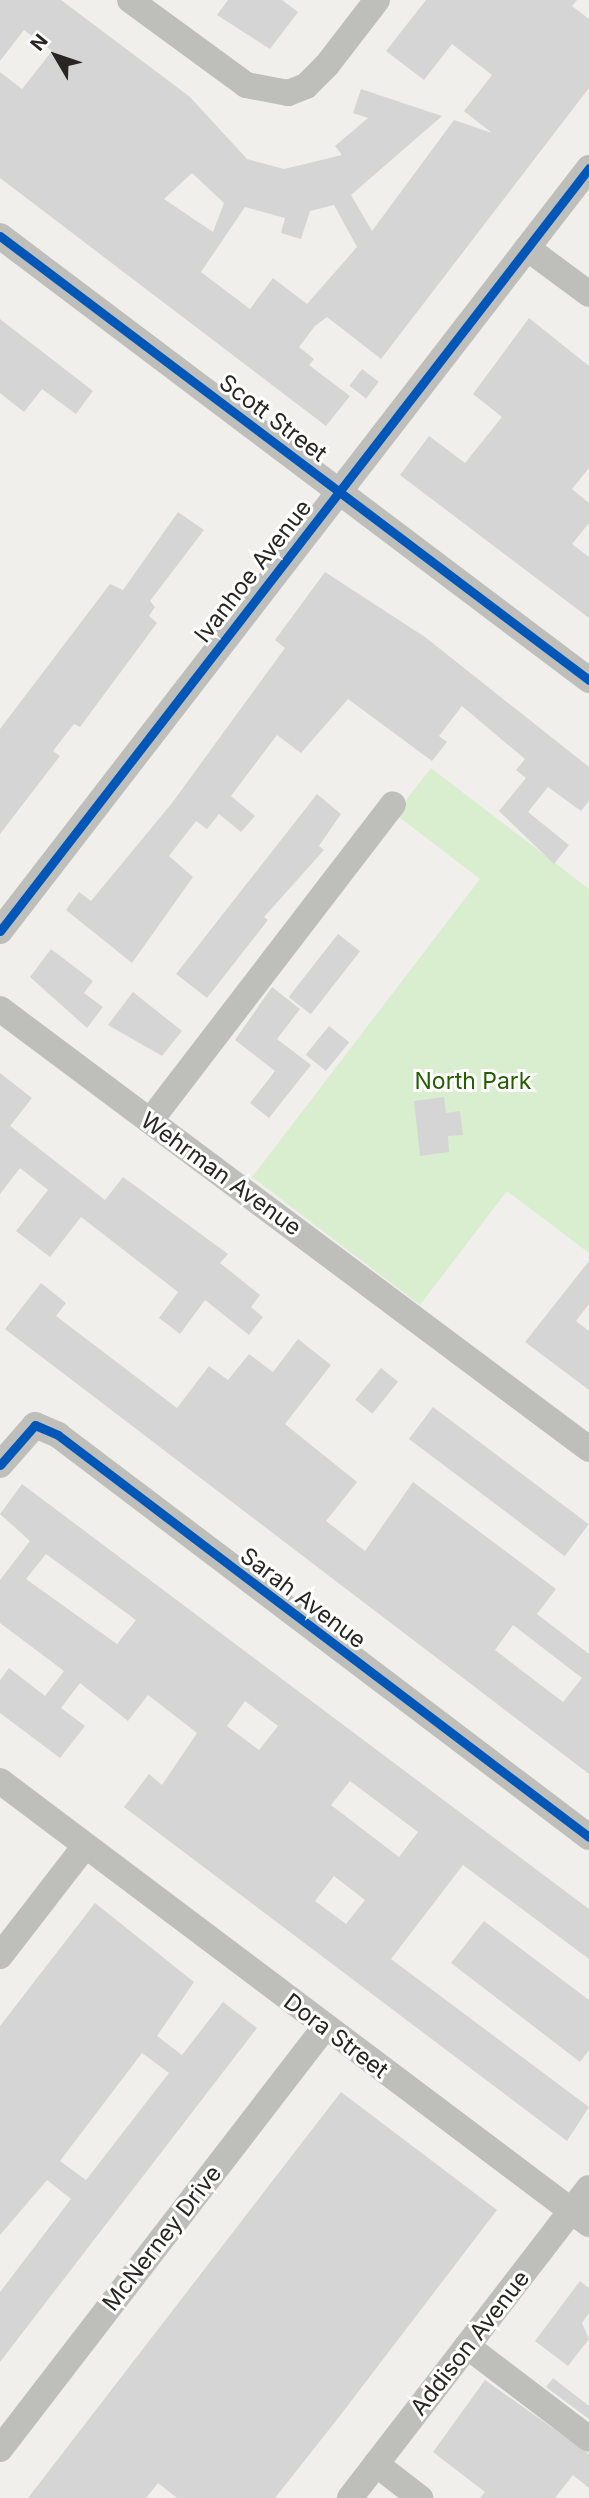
<!DOCTYPE html>
<style>
body{margin:0}
#map{position:relative;width:589px;height:2498px;overflow:hidden;background:#f1efeb;font-family:Inter,sans-serif}
div>[style]{position:absolute}
.green>*{inset:0;background:#d9eece}
.building>*{inset:0;background:#d6d5d5;transform-origin:0 0}
.minor>*{height:26px;margin:-13px;padding:0 13px;transform-origin:13px;border-radius:13px;background:#bebebb}
.cycleway>*{height:9px;margin:-4.5px;padding:0 4.5px;transform-origin:4.5px;border-radius:4.5px;background:#0057b8}
span{translate:-50% -50%;white-space:nowrap;text-align:center;line-height:1.15;-webkit-text-stroke:6px #fff;paint-order:stroke}
.street-label{font-size:23px;color:#282623}
.park-label{font-size:23px;color:#245e00}
.north{position:absolute;left:21px;top:21px;width:70px;height:70px;-webkit-text-stroke:5px #fff;paint-order:stroke;rotate:309deg;font-size:19px;font-weight:700;line-height:28px;text-align:center;color:#282623}
.north::after{content:'';display:block;margin:auto;width:24px;height:32px;background:#282623;clip-path:polygon(50% 0,100% 100%,50% 72%,0 100%)}
</style>
<div id="map">
<div class="green">
<div style="clip-path:polygon(431px 768px,589px 889px,589px 1253px,507px 1191px,420px 1305px,252px 1177px,480px 879px,395px 814px)"></div>
</div>
<div class="building">
<div style="clip-path:polygon(evenodd,0 0,61px 0,190px 97px,247px 159px,284px 169px,342px 155px,335px 146px,368px 118px,353px 113px,361px 89px,442px 116px,351px 195px,372px 231px,454px 120px,492px 133px,464px 111px,492px 75px,452px 44px,424px 80px,386px 51px,426px 0,577px 0,572px 6px,589px 19px,589px 88px,381px 359px,327px 317px,315px 326px,299px 347px,314px 359px,309px 365px,350px 396px,326px 426px,0 178px,0 72px,22px 89px,52px 51px,24px 30px,0 61px,0 0,192px 173px,224px 203px,213px 232px,164px 199px,192px 173px,0 0,334px 205px,357px 247px,307px 304px,273px 278px,250px 309px,201px 272px,245px 207px,285px 218px,281px 233px,301px 239px,310px 211px,334px 205px)"></div>
<div style="clip-path:polygon(228px 0,282px 0,298px 12px,270px 49px,217px 15px)"></div>
<div style="clip-path:polygon(529px 318px,589px 366px,589px 468px,572px 489px,589px 503px,589px 523px,572px 544px,589px 557px,589px 618px,400px 475px,429px 436px,465px 463px,502px 417px,473px 394px)"></div>
<div style="clip-path:polygon(0 319px,93px 391px,76px 414px,42px 389px,24px 412px,0 393px)"></div>
<div style="left:362px;top:369px;width:21px;height:21px;rotate:37deg"></div>
<div style="clip-path:polygon(178px 512px,204px 530px,150px 601px,155px 607px,149px 616px,157px 623px,80px 727px,74px 724px,53px 751px,60px 756px,0 834px,0 729px,110px 584px,123px 590px)"></div>
<div style="clip-path:polygon(325px 572px,425px 637px,589px 767px,589px 801px,581px 811px,548px 787px,528px 812px,569px 845px,554px 864px,499px 811px,526px 778px,516px 770px,525px 759px,462px 706px,439px 736px,447px 742px,432px 761px,348px 699px,301px 753px,277px 735px,231px 796px,255px 816px,241px 832px,219px 814px,207px 829px,196px 821px,169px 856px,193px 877px,132px 963px,66px 910px,79px 892px,91px 901px,172px 803px,285px 648px,275px 640px)"></div>
<div style="clip-path:polygon(317px 794px,341px 814px,319px 846px,324px 850px,264px 917px,268px 920px,207px 998px,176px 974px)"></div>
<div style="left:338px;top:934px;width:28px;height:80px;rotate:38deg"></div>
<div style="clip-path:polygon(51px 949px,93px 981px,84px 993px,103px 1007px,87px 1028px,30px 977px)"></div>
<div style="clip-path:polygon(272px 987px,300px 1009px,277px 1039px,311px 1065px,269px 1118px,250px 1103px,275px 1071px,235px 1040px)"></div>
<div style="clip-path:polygon(133px 992px,182px 1031px,162px 1056px,108px 1025px)"></div>
<div style="left:329px;top:1026px;width:26px;height:37px;rotate:39deg"></div>
<div style="clip-path:polygon(0 1073px,32px 1098px,10px 1126px,105px 1200px,123px 1177px,228px 1254px,220px 1263px,260px 1295px,251px 1307px,263px 1317px,249px 1335px,205px 1300px,180px 1334px,159px 1318px,178px 1292px,81px 1217px,50px 1257px,16px 1231px,48px 1190px,20px 1168px,0 1194px)"></div>
<div style="clip-path:polygon(444px 1097px,446px 1113px,460px 1111px,463px 1135px,448px 1136px,449px 1152px,420px 1156px,414px 1101px)"></div>
<div style="clip-path:polygon(589px 1261px,589px 1304px,576px 1321px,589px 1331px,589px 1390px,525px 1342px)"></div>
<div style="clip-path:polygon(evenodd,41px 1283px,66px 1303px,56px 1316px,177px 1408px,209px 1366px,228px 1380px,249px 1354px,273px 1372px,298px 1339px,331px 1365px,285px 1424px,357px 1482px,326px 1521px,365px 1551px,413px 1482px,556px 1589px,537px 1614px,589px 1654px,589px 1774px,5px 1329px,41px 1283px,513px 1625px,582px 1678px,563px 1702px,495px 1650px,513px 1625px)"></div>
<div style="left:381px;top:1368px;width:22px;height:41px;rotate:39deg"></div>
<div style="left:433px;top:1407px;width:195px;height:40px;rotate:37deg"></div>
<div style="clip-path:polygon(evenodd,22px 1484px,589px 1909px,589px 1959px,463px 1865px,391px 1959px,589px 2107px,567px 2141px,124px 1807px,149px 1774px,162px 1785px,197px 1733px,148px 1695px,128px 1721px,80px 1683px,61px 1708px,85px 1726px,60px 1758px,0 1713px,0 1680px,9px 1668px,45px 1696px,64px 1671px,0 1623px,0 1580px,30px 1541px,0 1514px,22px 1484px,46px 1554px,136px 1620px,117px 1644px,26px 1579px,46px 1554px,22px 1484px,245px 1701px,278px 1726px,259px 1750px,227px 1726px,245px 1701px,22px 1484px,350px 1781px,418px 1832px,399px 1857px,331px 1805px,350px 1781px,22px 1484px,334px 1876px,365px 1900px,346px 1924px,315px 1901px,334px 1876px)"></div>
<div style="clip-path:polygon(evenodd,95px 1903px,194px 1982px,157px 2036px,182px 2055px,223px 2002px,257px 2028px,0 2362px,0 2292px,71px 2199px,47px 2180px,0 2235px,0 2026px,95px 1903px,142px 2053px,169px 2073px,86px 2180px,60px 2161px,142px 2053px)"></div>
<div style="clip-path:polygon(484px 1921px,589px 2000px,589px 2050px,580px 2062px,451px 1963px)"></div>
<div style="clip-path:polygon(341px 2092px,497px 2210px,339px 2417px,275px 2498px,177px 2498px,158px 2483px,146px 2498px,28px 2498px)"></div>
<div style="clip-path:polygon(580px 2281px,589px 2288px,589px 2313px,582px 2323px,589px 2339px,568px 2366px,535px 2341px)"></div>
<div style="clip-path:polygon(553px 2378px,589px 2406px,589px 2419px,546px 2387px)"></div>
<div style="clip-path:polygon(485px 2380px,589px 2454px,589px 2488px,573px 2475px,555px 2498px,480px 2498px,485px 2492px,433px 2452px)"></div>
</div>
<div class="minor">
<div style="left:130px;top:0;width:144px;rotate:36.2deg"></div>
<div style="left:246px;top:85px;width:43px;rotate:10.8deg"></div>
<div style="left:288px;top:93px;width:19px;rotate:-21deg"></div>
<div style="left:306px;top:86px;width:30px;rotate:-45deg"></div>
<div style="left:327px;top:65px;width:82px;rotate:-52.4deg"></div>
<div style="left:0;top:236px;width:738px;rotate:37.01deg"></div>
<div style="left:527px;top:248px;width:77px;rotate:36.6deg"></div>
<div style="left:0;top:931px;width:964px;rotate:-52.33deg"></div>
<div style="left:0;top:1009px;width:735px;rotate:36.76deg"></div>
<div style="left:150px;top:1121px;width:399px;rotate:-52.5deg"></div>
<div style="left:0;top:1465px;width:53px;rotate:-48.8deg"></div>
<div style="left:35px;top:1425px;width:25px;rotate:23deg"></div>
<div style="left:58px;top:1435px;width:666px;rotate:37.13deg"></div>
<div style="left:0;top:1781px;width:737px;rotate:36.95deg"></div>
<div style="left:0;top:1956px;width:139px;rotate:-52.3deg"></div>
<div style="left:467px;top:2346px;width:153px;rotate:37.3deg"></div>
<div style="left:0;top:2449px;width:533px;rotate:-52.4deg"></div>
<div style="left:376px;top:2464px;width:56px;rotate:37.7deg"></div>
<div style="left:350px;top:2498px;width:391px;rotate:-52.4deg"></div>
</div>
<div class="cycleway">
<div style="left:0;top:236px;width:738px;rotate:37.01deg"></div>
<div style="left:0;top:931px;width:964px;rotate:-52.33deg"></div>
<div style="left:0;top:1465px;width:53px;rotate:-48.8deg"></div>
<div style="left:35px;top:1425px;width:25px;rotate:23deg"></div>
<div style="left:58px;top:1435px;width:666px;rotate:37.13deg"></div>
</div>
<div class="street-label">
<span style="left:273px;top:418px;rotate:37deg">Scott Street</span>
<span style="left:253px;top:571px;rotate:-52deg">Ivanhoe Avenue</span>
<span style="left:221px;top:1174px;rotate:36deg">Wehrman Avenue</span>
<span style="left:303px;top:1598px;rotate:37deg">Sarah Avenue</span>
<span style="left:336px;top:2036px;rotate:37deg">Dora Street</span>
<span style="left:162px;top:2238px;rotate:-52deg">McNerney Drive</span>
<span style="left:470px;top:2343px;rotate:-52deg">Addison Avenue</span>
</div>
<div class="park-label">
<span style="left:473px;top:1081px">North Park</span>
</div>
<div class="north">N</div>
</div>
